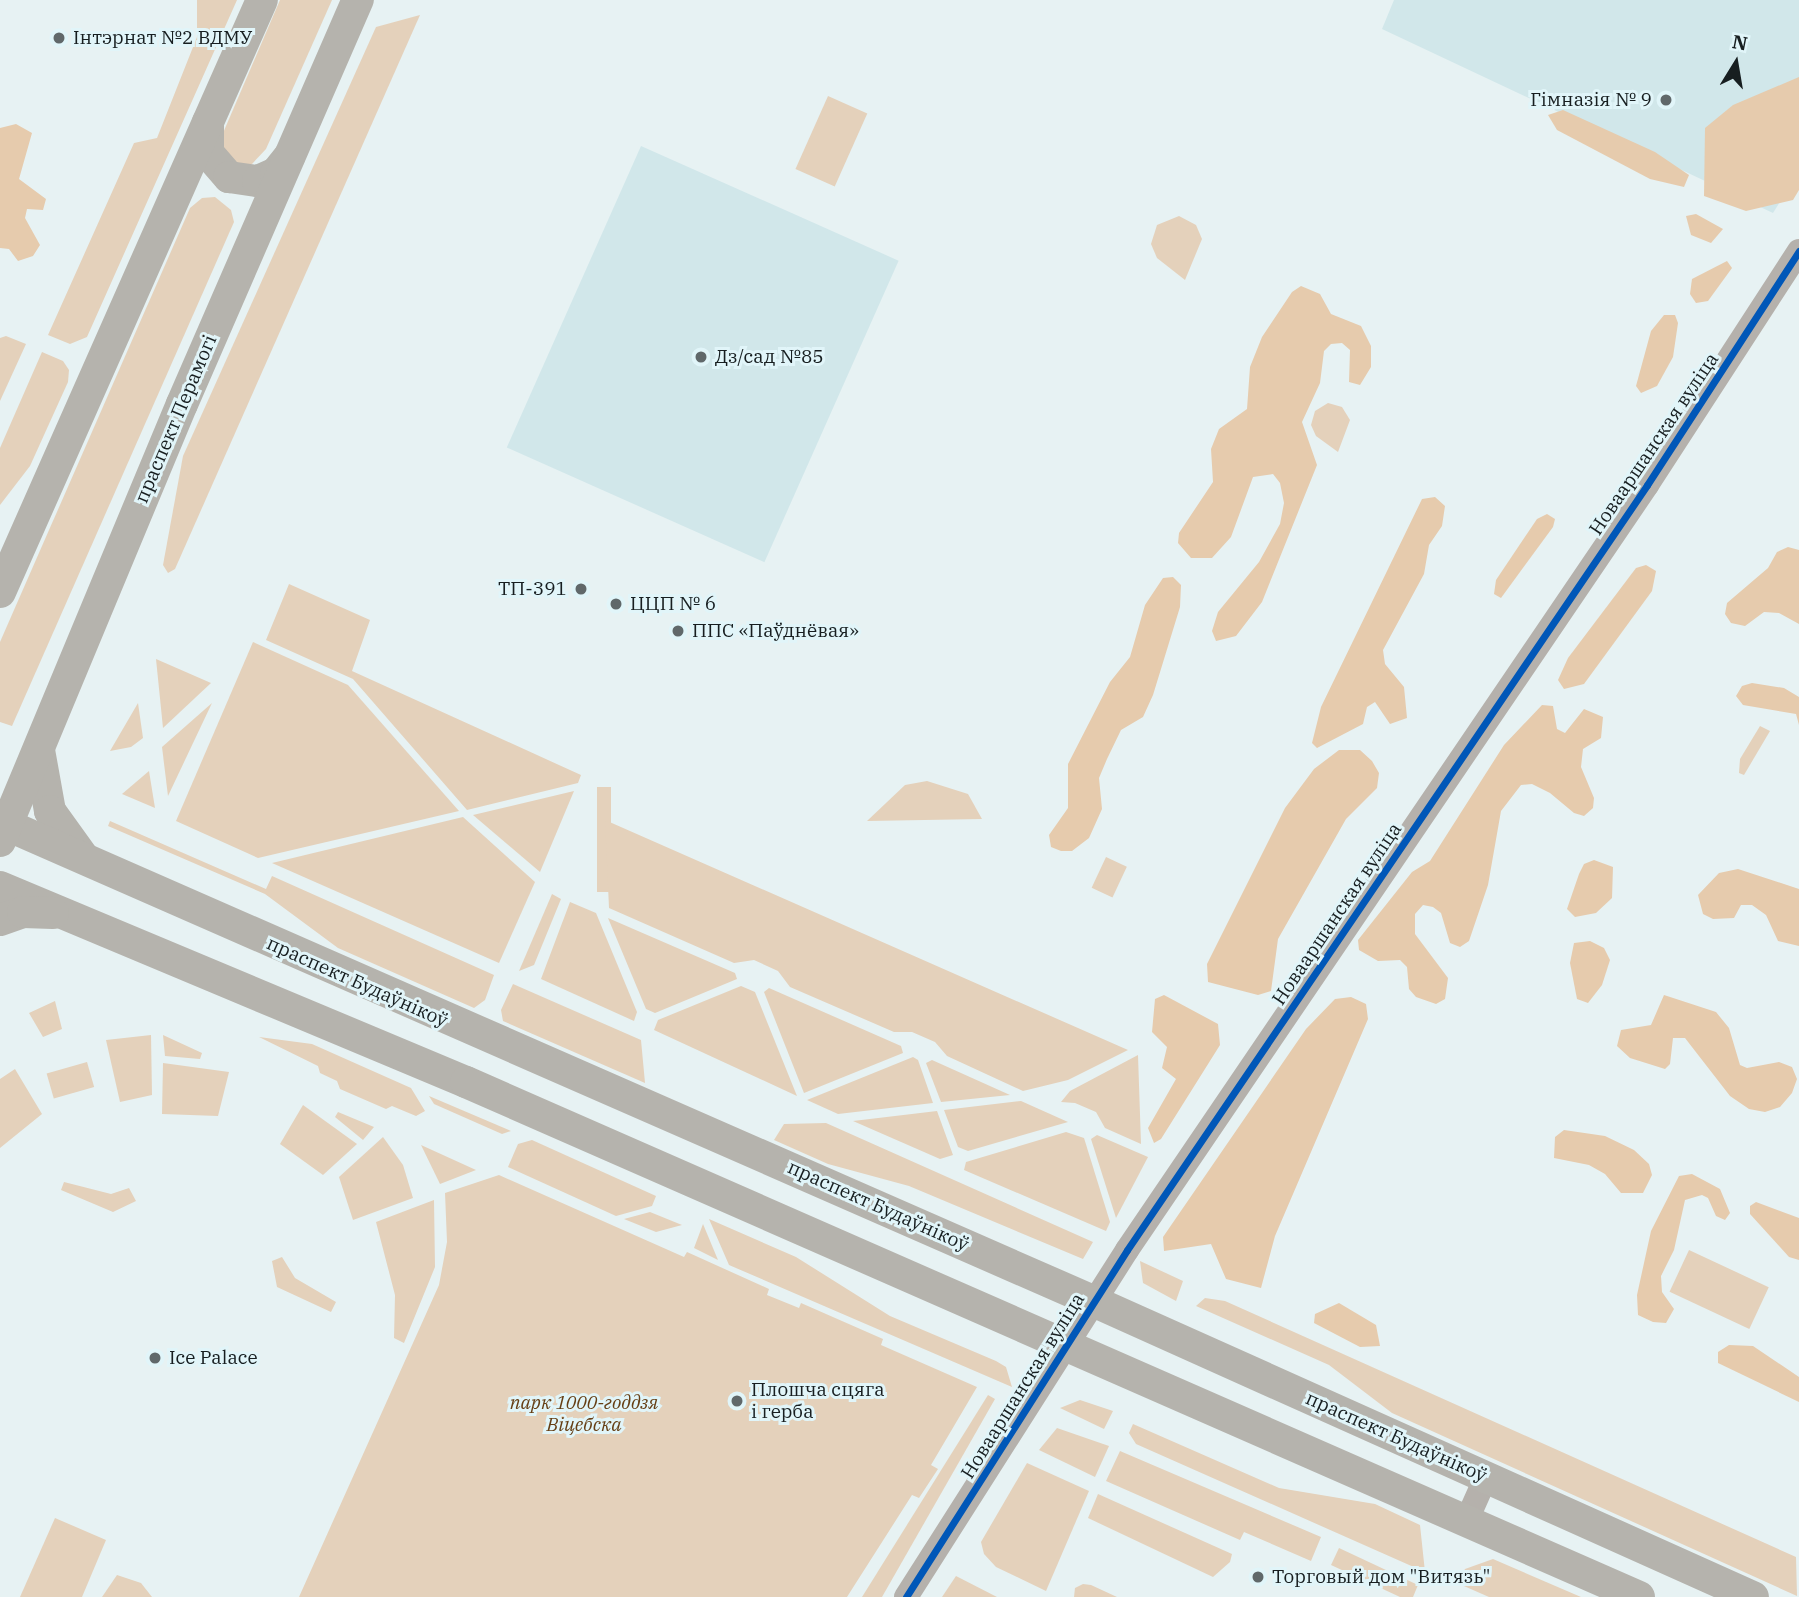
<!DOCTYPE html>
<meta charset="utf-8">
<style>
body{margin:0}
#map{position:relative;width:1799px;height:1597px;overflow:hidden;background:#e7f2f3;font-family:"IBM Plex Serif",serif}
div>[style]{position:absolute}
.built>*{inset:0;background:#d1e7ea;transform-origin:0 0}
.green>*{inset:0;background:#e4d1bb;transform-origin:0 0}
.forest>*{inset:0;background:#e6cbad}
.minor>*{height:24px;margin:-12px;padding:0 12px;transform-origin:12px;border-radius:12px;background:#b5b1ac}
.major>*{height:32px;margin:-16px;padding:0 16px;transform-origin:16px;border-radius:16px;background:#b5b3ad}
.cycleway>*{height:7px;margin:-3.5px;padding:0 3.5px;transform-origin:3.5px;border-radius:3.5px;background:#0057b8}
.dots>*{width:19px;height:19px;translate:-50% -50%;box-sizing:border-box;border:4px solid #e1f5f9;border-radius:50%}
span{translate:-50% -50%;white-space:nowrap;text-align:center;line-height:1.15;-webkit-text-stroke:6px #e1f5f9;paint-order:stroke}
.poi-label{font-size:19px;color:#171e20}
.left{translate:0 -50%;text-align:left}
.right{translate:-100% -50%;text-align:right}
.street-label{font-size:19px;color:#171e20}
.park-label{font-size:19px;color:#663f15;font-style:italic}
.north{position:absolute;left:1701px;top:28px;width:70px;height:70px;-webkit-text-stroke:5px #e1f5f9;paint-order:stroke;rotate:11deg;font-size:19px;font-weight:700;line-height:28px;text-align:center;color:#171e20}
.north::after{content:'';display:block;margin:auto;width:24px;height:32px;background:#171e20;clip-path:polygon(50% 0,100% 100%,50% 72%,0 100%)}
</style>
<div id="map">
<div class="built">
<div style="clip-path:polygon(1394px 0,1799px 0,1799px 171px,1773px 213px,1382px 29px)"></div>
<div style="left:641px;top:146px;width:282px;height:330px;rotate:24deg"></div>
</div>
<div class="green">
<div style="clip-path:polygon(197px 0,237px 0,87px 337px,70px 344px,48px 335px,134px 143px,157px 138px,197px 37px)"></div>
<div style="clip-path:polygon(280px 0,332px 0,266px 149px,252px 164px,244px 165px,230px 162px,220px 140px)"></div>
<div style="clip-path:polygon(420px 15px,175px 569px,168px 573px,163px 565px,183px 456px,376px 27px)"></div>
<div style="left:828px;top:96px;width:43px;height:80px;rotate:24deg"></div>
<div style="clip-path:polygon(215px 197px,231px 210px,234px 222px,12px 726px,0 722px,0 642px,190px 208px,202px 198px)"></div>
<div style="clip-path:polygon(1179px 216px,1196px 225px,1202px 239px,1185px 280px,1157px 258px,1151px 244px,1157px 225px)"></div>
<div style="clip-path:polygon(6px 336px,26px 344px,0 401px,0 338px)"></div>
<div style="clip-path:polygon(42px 352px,63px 361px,69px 370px,68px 382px,30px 466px,0 505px,0 448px)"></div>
<div style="clip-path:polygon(1328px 403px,1342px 407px,1350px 420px,1338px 452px,1316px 436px,1311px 425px,1315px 411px)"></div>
<div style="clip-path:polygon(289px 584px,370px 620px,352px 671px,581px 775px,578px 783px,467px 810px,353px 679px,266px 640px)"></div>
<div style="clip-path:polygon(253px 642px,348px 685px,459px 811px,258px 858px,176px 821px)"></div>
<div style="clip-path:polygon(156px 659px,211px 683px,163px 728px)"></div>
<div style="clip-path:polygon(138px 703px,143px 738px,131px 747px,110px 751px)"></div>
<div style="clip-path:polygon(212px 703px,168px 796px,162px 747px)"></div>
<div style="clip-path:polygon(1760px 726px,1770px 731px,1744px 775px,1739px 773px,1740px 759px)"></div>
<div style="clip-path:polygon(149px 771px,155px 808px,122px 794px)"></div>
<div style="clip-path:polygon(927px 781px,968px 794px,982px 819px,867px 821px,905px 785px)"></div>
<div style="left:597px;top:787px;width:14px;height:105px"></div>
<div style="clip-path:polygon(574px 791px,540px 872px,473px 815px)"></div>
<div style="clip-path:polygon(463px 817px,535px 882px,499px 963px,272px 863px)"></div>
<div style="clip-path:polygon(605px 820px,1128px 1050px,1068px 1080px,1023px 1091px,947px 1056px,935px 1042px,912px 1032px,894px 1032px,790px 987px,778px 971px,754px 960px,734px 963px,609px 908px)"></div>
<div style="clip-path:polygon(110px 821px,266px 889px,272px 876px,494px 975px,485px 1000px,474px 1008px,338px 948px,265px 894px,108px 826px)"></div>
<div style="left:1106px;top:857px;width:23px;height:34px;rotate:25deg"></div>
<div style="clip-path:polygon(552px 894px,561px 899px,534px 965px,519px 971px)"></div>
<div style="clip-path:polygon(570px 902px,596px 913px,637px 1012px,634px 1021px,541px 979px)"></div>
<div style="clip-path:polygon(608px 918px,735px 973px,737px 979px,655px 1013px,646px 1009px)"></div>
<div style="clip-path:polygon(513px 984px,641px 1040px,645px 1083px,503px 1021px,501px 1010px)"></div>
<div style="clip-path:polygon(741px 986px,755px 992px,797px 1096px,654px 1030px,658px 1020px)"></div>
<div style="clip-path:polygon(769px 988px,901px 1046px,903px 1053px,804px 1093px,764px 992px)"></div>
<div style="clip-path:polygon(55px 1001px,62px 1029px,43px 1037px,29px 1013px)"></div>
<div style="clip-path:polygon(151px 1035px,152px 1095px,120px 1102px,106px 1040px)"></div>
<div style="clip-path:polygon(163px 1035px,202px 1053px,200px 1059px,165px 1056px)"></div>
<div style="clip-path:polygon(259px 1037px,312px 1044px,411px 1088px,425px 1111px,416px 1116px,392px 1106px,386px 1109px,340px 1089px,337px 1081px,320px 1073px,318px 1066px)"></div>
<div style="clip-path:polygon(1138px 1055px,1141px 1144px,1105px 1128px,1096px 1112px,1075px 1103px,1061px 1102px,1070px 1091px)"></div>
<div style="clip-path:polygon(913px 1057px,918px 1060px,933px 1103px,838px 1114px,807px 1100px)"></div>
<div style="clip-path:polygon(932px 1060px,1010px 1095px,941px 1102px,926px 1063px)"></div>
<div style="left:87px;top:1062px;width:26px;height:42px;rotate:74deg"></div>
<div style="clip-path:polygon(163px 1063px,229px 1072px,218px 1116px,162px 1114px)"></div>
<div style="clip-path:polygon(15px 1069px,42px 1114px,0 1148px,0 1079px)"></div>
<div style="clip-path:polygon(429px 1096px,511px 1131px,502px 1134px,434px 1104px)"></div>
<div style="clip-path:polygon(1021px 1101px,1068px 1122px,968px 1151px,958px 1147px,944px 1110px)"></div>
<div style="clip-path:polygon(303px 1105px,357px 1144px,323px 1175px,280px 1144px)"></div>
<div style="clip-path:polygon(937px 1111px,953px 1155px,940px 1159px,853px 1121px)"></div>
<div style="clip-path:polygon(338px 1112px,374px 1127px,363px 1140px,335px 1117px)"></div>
<div style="clip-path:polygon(826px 1123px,1093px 1242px,1083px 1259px,909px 1186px,828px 1164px,774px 1140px,784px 1124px)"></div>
<div style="clip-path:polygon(1066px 1132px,1084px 1138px,1110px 1222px,1106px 1231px,964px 1170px,966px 1162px)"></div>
<div style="clip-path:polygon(1097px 1135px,1148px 1157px,1116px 1218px,1091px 1139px)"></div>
<div style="clip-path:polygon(383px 1137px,403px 1165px,413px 1198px,353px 1220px,339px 1177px)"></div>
<div style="clip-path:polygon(532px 1140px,656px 1196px,652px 1206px,616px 1216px,508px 1167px,518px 1144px)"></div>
<div style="clip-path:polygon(421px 1145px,476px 1170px,440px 1184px)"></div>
<div style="clip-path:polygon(499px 1175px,684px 1257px,687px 1252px,769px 1289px,767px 1295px,799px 1308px,801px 1303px,883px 1339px,881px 1345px,977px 1387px,931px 1465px,938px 1469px,919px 1498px,912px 1495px,847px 1597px,299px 1597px,439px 1285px,447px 1242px,445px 1193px)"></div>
<div style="clip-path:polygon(64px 1182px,111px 1194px,129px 1188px,136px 1201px,113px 1212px,61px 1190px)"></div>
<div style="clip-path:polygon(434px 1200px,435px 1267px,404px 1343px,394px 1338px,395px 1295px,376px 1222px)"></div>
<div style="clip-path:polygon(650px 1212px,682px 1225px,656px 1232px,624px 1219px)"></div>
<div style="clip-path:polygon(709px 1219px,796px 1257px,890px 1316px,996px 1361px,1006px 1367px,1012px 1387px,729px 1265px)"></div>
<div style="clip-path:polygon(703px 1224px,718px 1260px,694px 1248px)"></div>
<div style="left:1689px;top:1250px;width:88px;height:46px;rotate:25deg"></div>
<div style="clip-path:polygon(282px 1257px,295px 1278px,336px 1302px,331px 1312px,277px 1287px,272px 1261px)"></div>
<div style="clip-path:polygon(1140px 1261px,1183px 1281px,1176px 1301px,1143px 1283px)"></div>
<div style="clip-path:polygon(1205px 1298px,1225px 1301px,1796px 1557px,1797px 1596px,1392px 1413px,1329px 1365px,1196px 1306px)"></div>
<div style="clip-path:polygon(988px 1395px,995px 1399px,882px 1597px,862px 1597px)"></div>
<div style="clip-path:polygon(1080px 1400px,1113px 1411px,1104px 1429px,1060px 1408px)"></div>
<div style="clip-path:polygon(1133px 1424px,1279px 1488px,1375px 1504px,1420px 1525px,1425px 1572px,1136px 1444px,1129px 1433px)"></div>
<div style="clip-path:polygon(1057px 1428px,1109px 1446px,1095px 1477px,1039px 1450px)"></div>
<div style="clip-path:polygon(1120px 1451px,1321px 1537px,1311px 1561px,1244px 1532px,1240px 1540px,1106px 1481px)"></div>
<div style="clip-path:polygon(1027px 1463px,1089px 1491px,1046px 1591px,996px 1567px,984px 1554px,981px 1542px)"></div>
<div style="clip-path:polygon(1098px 1494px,1232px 1554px,1230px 1562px,1213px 1577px,1088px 1518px)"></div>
<div style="clip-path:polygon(55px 1518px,106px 1540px,82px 1597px,20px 1597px)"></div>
<div style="clip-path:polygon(1339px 1548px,1418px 1585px,1413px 1597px,1400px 1597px,1331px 1565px)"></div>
<div style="clip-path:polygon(1493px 1559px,1581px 1597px,1489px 1597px,1457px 1583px,1465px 1569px)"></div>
<div style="clip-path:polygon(117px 1575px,141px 1583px,152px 1597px,102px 1597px)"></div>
<div style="clip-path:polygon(956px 1576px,997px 1597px,942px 1597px)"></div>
<div style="clip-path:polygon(1083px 1584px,1091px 1585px,1117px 1597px,1074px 1597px,1075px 1588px)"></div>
</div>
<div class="forest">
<div style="clip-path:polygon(1799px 77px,1799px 190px,1793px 200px,1746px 211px,1704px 196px,1705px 128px,1733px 105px)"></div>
<div style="clip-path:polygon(1563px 110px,1655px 152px,1689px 175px,1684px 187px,1650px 179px,1557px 130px,1548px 115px)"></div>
<div style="clip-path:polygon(16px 124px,32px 133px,19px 179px,46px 199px,43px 210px,27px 209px,25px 218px,40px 245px,33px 256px,18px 261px,9px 249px,0 248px,0 128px)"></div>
<div style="clip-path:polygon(1696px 214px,1723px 229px,1711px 243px,1691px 235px,1686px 216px)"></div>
<div style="clip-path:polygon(1727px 261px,1732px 268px,1708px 301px,1696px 303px,1690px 294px,1692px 279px)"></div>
<div style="clip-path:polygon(1301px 286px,1320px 294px,1331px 314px,1361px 326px,1371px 346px,1371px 367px,1360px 385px,1349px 382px,1350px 350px,1342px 343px,1331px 344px,1324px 351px,1320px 383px,1302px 422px,1317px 465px,1262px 602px,1236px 636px,1216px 641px,1212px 631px,1218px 612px,1259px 562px,1280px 524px,1284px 503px,1280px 483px,1273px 474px,1253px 477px,1231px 537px,1212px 558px,1191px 558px,1178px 543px,1179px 533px,1213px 482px,1211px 449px,1219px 429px,1247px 409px,1250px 367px,1262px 337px,1292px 292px)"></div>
<div style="clip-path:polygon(1664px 315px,1675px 315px,1678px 323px,1673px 357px,1657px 386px,1641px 393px,1636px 386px,1651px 331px)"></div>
<div style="clip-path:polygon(1435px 497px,1445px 506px,1442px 526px,1429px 545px,1424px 574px,1383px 650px,1385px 664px,1404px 687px,1407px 718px,1390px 724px,1375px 702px,1367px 707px,1363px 724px,1317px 748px,1312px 743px,1321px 707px,1422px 499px)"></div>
<div style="clip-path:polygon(1547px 514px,1555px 519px,1553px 527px,1501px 598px,1494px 594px,1496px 580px,1537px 519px)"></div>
<div style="clip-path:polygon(1788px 547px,1799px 550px,1799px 624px,1779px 613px,1764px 612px,1745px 626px,1731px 623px,1725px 614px,1727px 603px,1768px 568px,1777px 552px)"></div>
<div style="clip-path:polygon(1646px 565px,1656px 571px,1652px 591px,1584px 684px,1564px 689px,1558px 680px,1568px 658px,1636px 568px)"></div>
<div style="clip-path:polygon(1173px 577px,1181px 585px,1180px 607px,1153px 695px,1143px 717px,1121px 730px,1107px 759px,1099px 778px,1102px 809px,1089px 838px,1072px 851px,1061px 851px,1051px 847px,1049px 835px,1068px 808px,1068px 764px,1110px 682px,1130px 657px,1145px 605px,1163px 578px)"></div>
<div style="clip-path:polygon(1752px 683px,1784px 688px,1799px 697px,1799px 725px,1796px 714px,1743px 705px,1736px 696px,1742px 686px)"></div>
<div style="clip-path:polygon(1542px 705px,1553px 706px,1557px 729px,1565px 733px,1584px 709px,1603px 717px,1601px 738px,1583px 749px,1581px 767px,1594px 798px,1593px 808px,1584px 816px,1574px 813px,1550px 793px,1532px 784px,1521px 785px,1501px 811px,1488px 885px,1469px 941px,1460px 947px,1450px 943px,1441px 913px,1433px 907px,1423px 905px,1415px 914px,1415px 934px,1448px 978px,1445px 999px,1436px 1004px,1416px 997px,1409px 989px,1407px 967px,1400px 960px,1378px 961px,1359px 950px,1358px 940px,1412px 872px,1430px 861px,1504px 745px)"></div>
<div style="clip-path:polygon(1339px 750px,1360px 750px,1372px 761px,1379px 773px,1377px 788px,1346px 819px,1278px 939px,1271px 991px,1258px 995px,1208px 982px,1207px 964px,1285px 808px,1314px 769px)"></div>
<div style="clip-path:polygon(1594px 860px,1613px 867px,1612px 898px,1596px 913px,1575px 917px,1567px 909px,1579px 874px,1584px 864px)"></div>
<div style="clip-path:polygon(1738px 869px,1799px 889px,1799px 946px,1778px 941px,1766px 915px,1752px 905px,1741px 905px,1734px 918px,1713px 919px,1703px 914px,1698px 895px,1719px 873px)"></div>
<div style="clip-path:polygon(1590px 941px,1604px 948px,1610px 960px,1602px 985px,1588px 1003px,1577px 999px,1570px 963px,1574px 943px)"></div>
<div style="clip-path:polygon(1164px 995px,1218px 1024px,1220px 1045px,1161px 1139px,1154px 1143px,1148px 1128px,1176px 1079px,1162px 1068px,1167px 1047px,1152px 1032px,1155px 999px)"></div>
<div style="clip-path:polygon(1664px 995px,1716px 1012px,1729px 1028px,1740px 1065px,1747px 1068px,1779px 1062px,1792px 1067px,1797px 1079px,1792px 1093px,1780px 1107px,1765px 1112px,1749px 1109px,1730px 1096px,1685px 1038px,1673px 1038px,1670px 1064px,1665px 1069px,1630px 1058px,1617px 1046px,1621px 1030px,1651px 1025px)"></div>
<div style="clip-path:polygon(1351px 997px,1366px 1004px,1368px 1019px,1275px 1236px,1261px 1288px,1226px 1279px,1211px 1244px,1164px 1251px,1163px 1237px,1306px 1029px,1335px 999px)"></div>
<div style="clip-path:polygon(1564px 1130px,1605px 1136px,1634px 1150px,1649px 1164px,1652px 1175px,1643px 1193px,1621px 1193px,1605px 1174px,1589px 1165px,1554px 1158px,1555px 1137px)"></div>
<div style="clip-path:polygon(1692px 1174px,1720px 1189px,1730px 1213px,1725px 1220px,1716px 1216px,1708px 1198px,1702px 1195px,1685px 1200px,1674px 1250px,1661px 1276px,1662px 1292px,1674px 1309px,1666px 1323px,1653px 1322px,1638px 1315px,1637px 1295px,1651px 1231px,1679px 1176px)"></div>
<div style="clip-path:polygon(1756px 1202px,1799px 1218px,1799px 1260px,1789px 1257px,1750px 1214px,1750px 1206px)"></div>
<div style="clip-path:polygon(1339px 1303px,1376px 1325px,1380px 1346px,1360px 1347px,1314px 1323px,1315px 1314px)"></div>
<div style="clip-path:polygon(1729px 1345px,1753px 1346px,1799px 1377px,1799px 1402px,1718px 1363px,1718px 1352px)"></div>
</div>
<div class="minor">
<div style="left:1466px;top:1522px;width:49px;rotate:-66deg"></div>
<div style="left:906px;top:1597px;width:411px;rotate:-57.5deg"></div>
<div style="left:1127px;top:1250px;width:925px;rotate:-55.79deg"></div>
<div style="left:1647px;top:485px;width:279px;rotate:-57deg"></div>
</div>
<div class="major">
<div style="left:208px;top:122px;width:31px;rotate:90deg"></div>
<div style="left:208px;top:153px;width:32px;rotate:49deg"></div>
<div style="left:229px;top:177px;width:29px;rotate:8deg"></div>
<div style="left:258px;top:181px;width:20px;rotate:-24deg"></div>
<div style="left:276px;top:173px;width:21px;rotate:-51deg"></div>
<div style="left:0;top:592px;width:647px;rotate:-66.13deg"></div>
<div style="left:39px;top:750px;width:62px;rotate:79.8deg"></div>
<div style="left:50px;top:811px;width:57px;rotate:54.3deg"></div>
<div style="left:0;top:822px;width:1196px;rotate:23.67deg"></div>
<div style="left:1095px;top:1302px;width:721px;rotate:24.15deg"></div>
<div style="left:0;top:841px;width:473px;rotate:-67.4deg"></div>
<div style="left:182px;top:404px;width:441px;rotate:-66.5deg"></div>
<div style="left:0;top:887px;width:505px;rotate:22.71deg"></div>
<div style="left:466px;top:1082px;width:1281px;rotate:23.7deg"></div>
<div style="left:0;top:920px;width:24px;rotate:-19deg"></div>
<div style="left:23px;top:912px;width:30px;rotate:2deg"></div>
</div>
<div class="cycleway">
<div style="left:906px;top:1597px;width:411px;rotate:-57.5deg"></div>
<div style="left:1127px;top:1250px;width:925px;rotate:-55.79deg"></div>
<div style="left:1647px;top:485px;width:279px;rotate:-57deg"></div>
</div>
<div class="dots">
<div style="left:59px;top:38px;background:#60686a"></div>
<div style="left:1666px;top:100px;background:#60686a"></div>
<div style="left:701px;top:357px;background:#60686a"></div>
<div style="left:581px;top:589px;background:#60686a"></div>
<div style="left:616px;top:604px;background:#60686a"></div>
<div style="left:678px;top:631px;background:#60686a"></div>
<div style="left:155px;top:1358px;background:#60686a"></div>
<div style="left:737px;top:1401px;background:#60686a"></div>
<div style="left:1258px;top:1577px;background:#60686a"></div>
</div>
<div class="poi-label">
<span class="left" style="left:73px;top:38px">Інтэрнат №2 ВДМУ</span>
<span class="right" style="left:1652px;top:100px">Гімназія № 9</span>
<span class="left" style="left:715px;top:357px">Дз/сад №85</span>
<span class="right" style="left:567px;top:589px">ТП-391</span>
<span class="left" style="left:630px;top:604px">ЦЦП № 6</span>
<span class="left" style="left:692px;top:631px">ППС «Паўднёвая»</span>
<span class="left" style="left:169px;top:1358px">Ice Palace</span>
<span class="left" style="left:751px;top:1401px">Плошча сцяга<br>і герба</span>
<span class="left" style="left:1272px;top:1577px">Торговый дом "Витязь"</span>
</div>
<div class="street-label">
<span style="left:176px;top:419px;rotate:-67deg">праспект Перамогі</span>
<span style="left:1654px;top:444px;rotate:-56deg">Новааршанская вуліца</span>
<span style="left:1337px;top:914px;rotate:-56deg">Новааршанская вуліца</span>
<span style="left:357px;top:982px;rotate:24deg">праспект Будаўнікоў</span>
<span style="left:878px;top:1206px;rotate:24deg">праспект Будаўнікоў</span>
<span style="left:1023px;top:1386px;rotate:-58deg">Новааршанская вуліца</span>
<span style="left:1396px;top:1437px;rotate:24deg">праспект Будаўнікоў</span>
</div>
<div class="park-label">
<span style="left:584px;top:1414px">парк 1000-годдзя<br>Віцебска</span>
</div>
<div class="north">N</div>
</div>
